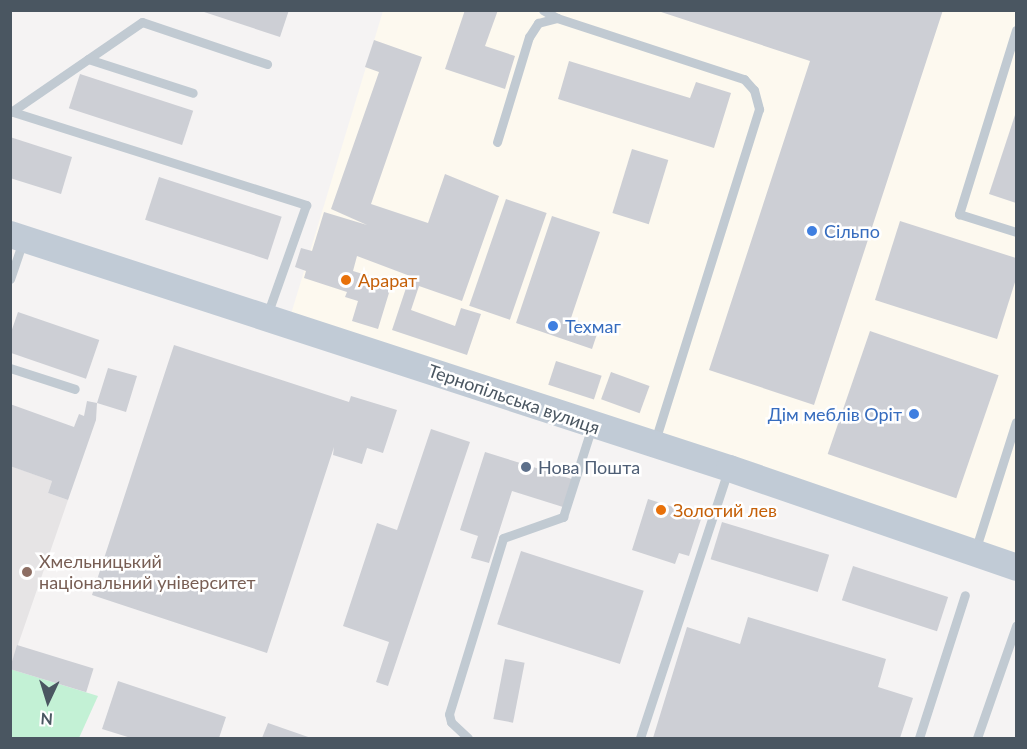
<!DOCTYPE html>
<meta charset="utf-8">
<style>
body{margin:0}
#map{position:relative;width:1027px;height:749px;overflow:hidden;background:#f5f3f3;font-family:Lato,sans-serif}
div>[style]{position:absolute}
.commercial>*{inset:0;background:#fdf9ef}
.education>*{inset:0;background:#e6e4e5}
.green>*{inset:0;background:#c3f1d5}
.building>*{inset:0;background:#cdcfd5;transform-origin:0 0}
.service>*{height:9px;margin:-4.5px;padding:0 4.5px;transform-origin:4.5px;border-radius:4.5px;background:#c1cad2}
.secondary>*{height:27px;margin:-13.5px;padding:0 13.5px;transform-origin:13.5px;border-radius:13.5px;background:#c1cbd6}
.dots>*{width:16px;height:16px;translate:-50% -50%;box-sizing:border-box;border:3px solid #fff;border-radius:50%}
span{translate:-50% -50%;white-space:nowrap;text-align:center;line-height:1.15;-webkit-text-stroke:5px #fff;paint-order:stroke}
.shop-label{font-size:18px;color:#366cbe}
.left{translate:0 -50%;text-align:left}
.right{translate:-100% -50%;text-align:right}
.food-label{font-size:18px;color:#c56008}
.street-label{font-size:18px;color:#4a5661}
.service-label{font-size:18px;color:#4e5e75}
.education-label{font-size:18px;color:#785e54}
.frame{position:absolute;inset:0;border:12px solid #4a5661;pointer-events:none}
.north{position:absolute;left:18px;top:671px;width:60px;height:60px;-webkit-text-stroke:4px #fff;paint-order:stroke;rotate:184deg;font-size:16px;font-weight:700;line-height:24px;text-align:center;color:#4a5661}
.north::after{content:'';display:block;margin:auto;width:21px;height:27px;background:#4a5661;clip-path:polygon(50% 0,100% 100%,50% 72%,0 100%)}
</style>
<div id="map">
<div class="commercial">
<div style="clip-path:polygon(383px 11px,1016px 11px,1016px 567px,288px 324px)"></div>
</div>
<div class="education">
<div style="clip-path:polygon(11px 466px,52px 481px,48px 493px,68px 500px,11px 665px)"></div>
</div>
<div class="green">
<div style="clip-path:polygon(10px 669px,98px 696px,79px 738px,11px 738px)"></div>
</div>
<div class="building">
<div style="clip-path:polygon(198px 10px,289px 10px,280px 37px)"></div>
<div style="clip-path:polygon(465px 10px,498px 10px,485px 46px,515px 56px,505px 89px,445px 69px)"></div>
<div style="clip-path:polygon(655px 10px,943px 10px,814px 405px,709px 370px,810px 61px)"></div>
<div style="clip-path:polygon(374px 40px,422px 57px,371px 204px,428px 223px,445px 174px,499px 196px,462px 301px,419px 286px,411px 310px,455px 326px,461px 308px,481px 314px,467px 355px,392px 330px,410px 276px,357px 256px,353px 271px,392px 283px,378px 329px,352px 321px,358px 301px,345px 297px,347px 292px,304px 278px,306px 271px,295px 267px,301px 248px,312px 251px,324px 212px,367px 225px,331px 209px,379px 72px,365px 67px)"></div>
<div style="clip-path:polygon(569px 61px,690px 98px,696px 82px,731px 93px,714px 148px,558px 99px)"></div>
<div style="left:80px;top:74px;width:119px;height:36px;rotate:18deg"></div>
<div style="clip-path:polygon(1016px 112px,1016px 203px,989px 194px)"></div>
<div style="clip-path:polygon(10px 137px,72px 157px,61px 194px,10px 178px)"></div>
<div style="left:632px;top:149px;width:38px;height:67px;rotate:17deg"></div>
<div style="left:159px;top:177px;width:129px;height:45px;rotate:18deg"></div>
<div style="left:506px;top:199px;width:43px;height:113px;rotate:19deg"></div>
<div style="clip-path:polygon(552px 216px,600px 232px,571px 318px,599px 328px,592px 349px,516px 323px)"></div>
<div style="clip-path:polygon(900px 221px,1016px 258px,1016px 279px,997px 339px,875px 300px)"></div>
<div style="left:18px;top:312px;width:86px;height:41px;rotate:19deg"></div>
<div style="left:870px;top:331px;width:136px;height:130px;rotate:19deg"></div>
<div style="clip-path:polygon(174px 345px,349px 402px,351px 396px,397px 410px,383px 453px,367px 448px,362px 464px,333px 455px,334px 447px,267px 653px,92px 595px)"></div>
<div style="left:556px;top:361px;width:48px;height:25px;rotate:18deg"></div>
<div style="clip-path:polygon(108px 368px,137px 376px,126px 412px,97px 403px,96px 420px,68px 500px,48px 493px,52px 481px,10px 466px,10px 404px,74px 427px,79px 414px,84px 416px,87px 401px,97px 403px)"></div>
<div style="left:611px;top:372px;width:41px;height:29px;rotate:20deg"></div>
<div style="clip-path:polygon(431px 429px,470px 442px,388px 686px,376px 682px,389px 642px,343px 626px,377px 523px,397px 530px)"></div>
<div style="clip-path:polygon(485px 452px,572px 479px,563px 507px,512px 491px,489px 563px,471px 558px,478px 536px,460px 530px)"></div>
<div style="clip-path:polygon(648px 499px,702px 516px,689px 556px,679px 553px,675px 564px,632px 550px)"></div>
<div style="left:722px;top:522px;width:112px;height:39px;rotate:17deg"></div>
<div style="left:521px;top:551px;width:129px;height:77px;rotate:18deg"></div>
<div style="left:853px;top:566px;width:100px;height:36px;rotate:18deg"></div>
<div style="clip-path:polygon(748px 617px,886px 659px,878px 687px,913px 698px,900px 738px,653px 738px,687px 627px,740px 644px)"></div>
<div style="left:17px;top:645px;width:80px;height:25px;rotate:17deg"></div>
<div style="left:505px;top:659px;width:20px;height:61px;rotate:11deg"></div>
<div style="clip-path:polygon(118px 681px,226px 717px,219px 738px,131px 738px,102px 729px)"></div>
<div style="clip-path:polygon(268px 723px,311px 738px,262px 738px)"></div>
</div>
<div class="service">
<div style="left:543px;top:10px;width:16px;rotate:30deg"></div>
<div style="left:1016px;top:30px;width:193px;rotate:107.2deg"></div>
<div style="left:959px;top:214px;width:60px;rotate:17.5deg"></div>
<div style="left:88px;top:59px;width:110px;rotate:17.9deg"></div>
<div style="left:10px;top:111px;width:311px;rotate:17.6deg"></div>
<div style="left:306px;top:205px;width:117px;rotate:109.5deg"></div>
<div style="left:11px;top:112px;width:159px;rotate:-34.5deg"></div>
<div style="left:142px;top:22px;width:132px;rotate:18.6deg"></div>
<div style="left:497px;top:142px;width:110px;rotate:-73.1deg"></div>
<div style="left:529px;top:37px;width:17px;rotate:-57deg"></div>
<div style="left:538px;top:23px;width:20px;rotate:-15deg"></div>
<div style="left:557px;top:18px;width:197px;rotate:18.1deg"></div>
<div style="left:744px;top:79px;width:15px;rotate:48deg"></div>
<div style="left:754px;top:90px;width:20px;rotate:75deg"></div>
<div style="left:759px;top:109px;width:347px;rotate:107.4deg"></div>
<div style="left:10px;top:279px;width:40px;rotate:-71.1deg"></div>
<div style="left:10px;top:368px;width:68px;rotate:17.9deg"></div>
<div style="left:975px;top:551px;width:135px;rotate:-72.4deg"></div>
<div style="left:468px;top:738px;width:23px;rotate:-137deg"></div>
<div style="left:451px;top:722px;width:8px;rotate:-104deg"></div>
<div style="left:449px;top:714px;width:184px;rotate:-72.9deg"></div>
<div style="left:503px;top:538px;width:64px;rotate:-19.3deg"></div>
<div style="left:563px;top:517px;width:96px;rotate:-72.3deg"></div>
<div style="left:640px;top:738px;width:281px;rotate:-71.8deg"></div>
<div style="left:919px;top:738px;width:150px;rotate:-72.2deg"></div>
<div style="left:977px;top:738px;width:119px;rotate:-70.8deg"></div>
</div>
<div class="secondary">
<div style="left:10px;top:234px;width:756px;rotate:18.03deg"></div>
<div style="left:729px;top:468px;width:304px;rotate:19deg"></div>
</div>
<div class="dots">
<div style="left:812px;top:231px;background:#3f7fe0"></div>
<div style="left:346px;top:280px;background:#e8710a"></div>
<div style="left:553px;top:326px;background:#3f7fe0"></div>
<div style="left:914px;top:414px;background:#3f7fe0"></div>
<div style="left:526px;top:467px;background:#5c6f8a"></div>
<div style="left:661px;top:510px;background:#e8710a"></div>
<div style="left:27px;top:572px;background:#8d6e63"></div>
</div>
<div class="shop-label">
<span class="left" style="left:824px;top:231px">Сільпо</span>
<span class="left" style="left:565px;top:326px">Техмаг</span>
<span class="right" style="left:902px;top:414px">Дім меблів Оріт</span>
</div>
<div class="food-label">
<span class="left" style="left:358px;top:280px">Арарат</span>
<span class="left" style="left:673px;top:510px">Золотий лев</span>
</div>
<div class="street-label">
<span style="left:514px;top:399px;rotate:19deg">Тернопільська вулиця</span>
</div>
<div class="service-label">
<span class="left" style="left:538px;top:467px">Нова Пошта</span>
</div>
<div class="education-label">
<span class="left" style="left:39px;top:572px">Хмельницький<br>національний університет</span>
</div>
<div class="frame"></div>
<div class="north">N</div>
</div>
